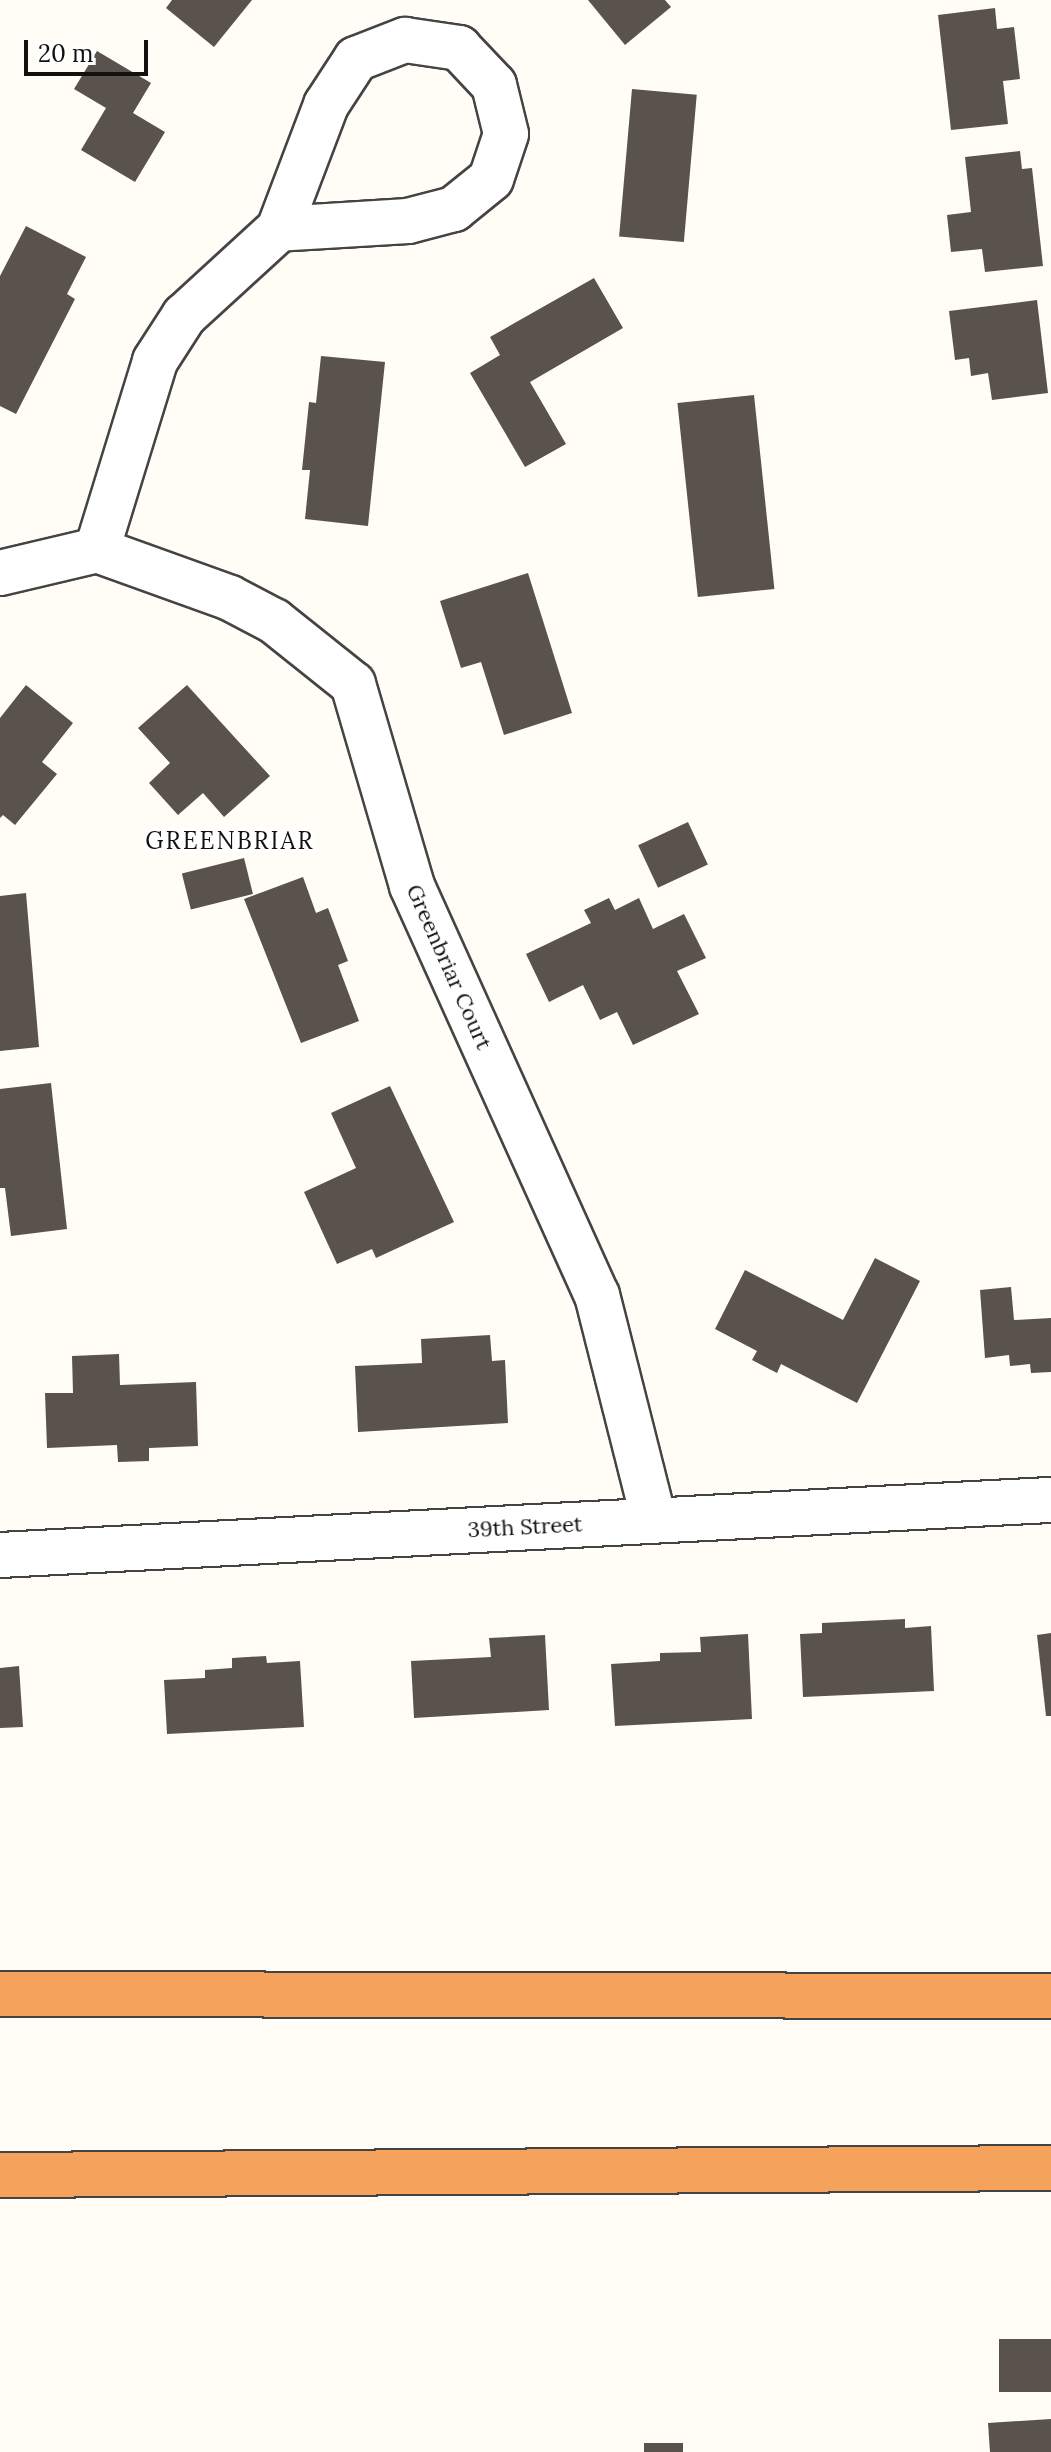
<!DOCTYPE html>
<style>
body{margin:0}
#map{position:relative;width:1051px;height:2452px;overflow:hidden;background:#fffdf5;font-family:Lora,serif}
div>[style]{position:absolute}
.building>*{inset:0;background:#5a524d;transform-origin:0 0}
.roads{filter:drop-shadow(2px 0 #444) drop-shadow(-2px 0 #444) drop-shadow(0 2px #444) drop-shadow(0 -2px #444)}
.minor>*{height:44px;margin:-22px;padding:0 22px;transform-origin:22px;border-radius:22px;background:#fff}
.highway>*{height:44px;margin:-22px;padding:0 22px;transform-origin:22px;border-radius:22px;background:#f5a25d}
span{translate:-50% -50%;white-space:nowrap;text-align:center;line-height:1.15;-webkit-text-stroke:8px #fff;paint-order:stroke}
.street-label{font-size:22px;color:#111}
.neighbourhood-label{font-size:24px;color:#111;letter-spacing:2px}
.scale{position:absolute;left:24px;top:40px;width:124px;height:36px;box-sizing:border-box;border:4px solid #111;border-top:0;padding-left:10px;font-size:24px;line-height:28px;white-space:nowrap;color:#111;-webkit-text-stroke:6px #fff;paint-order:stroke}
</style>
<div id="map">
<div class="building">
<div style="clip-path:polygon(172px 0,252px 0,214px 47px,166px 8px)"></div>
<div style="clip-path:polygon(588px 0,665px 0,671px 7px,625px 45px)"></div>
<div style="clip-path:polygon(995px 8px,997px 29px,1014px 27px,1020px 79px,1003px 81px,1008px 124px,951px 130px,938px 15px)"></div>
<div style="clip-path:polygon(97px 51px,151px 83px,133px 113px,165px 132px,135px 182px,81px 150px,106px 108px,74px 89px)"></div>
<div style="left:632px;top:89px;width:65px;height:148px;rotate:5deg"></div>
<div style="clip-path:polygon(1020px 151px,1022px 169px,1032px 168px,1043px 266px,985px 272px,982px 249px,951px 252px,947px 215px,971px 212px,965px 157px)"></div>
<div style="clip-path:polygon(26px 226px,86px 257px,67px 294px,75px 299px,16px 414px,0 406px,0 276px)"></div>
<div style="clip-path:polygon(594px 278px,623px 328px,530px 382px,566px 444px,525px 467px,470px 373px,500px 355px,490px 337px)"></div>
<div style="clip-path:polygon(1037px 300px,1048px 393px,992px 400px,988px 373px,971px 376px,969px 358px,955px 360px,949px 311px)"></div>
<div style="clip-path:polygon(321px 356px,385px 362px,368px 526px,305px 519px,310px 470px,302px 470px,309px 402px,316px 403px)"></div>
<div style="left:754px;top:395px;width:195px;height:77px;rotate:84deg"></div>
<div style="clip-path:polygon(528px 573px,572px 713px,504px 735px,481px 662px,461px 668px,440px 601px)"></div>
<div style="clip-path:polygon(26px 685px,73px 723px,42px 762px,57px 774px,15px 825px,3px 815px,0 818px,0 718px)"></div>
<div style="clip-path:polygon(187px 685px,270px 776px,224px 817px,203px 793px,178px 815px,149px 783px,170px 763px,138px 728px)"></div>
<div style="left:688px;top:822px;width:47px;height:55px;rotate:65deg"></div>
<div style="left:244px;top:858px;width:37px;height:64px;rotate:76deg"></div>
<div style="clip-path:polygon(303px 877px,316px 913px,328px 908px,348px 961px,338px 965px,359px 1021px,301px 1043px,244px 899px)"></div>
<div style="clip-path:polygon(26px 893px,39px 1047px,0 1051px,0 896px)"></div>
<div style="clip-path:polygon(609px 898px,615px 910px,639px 898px,653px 929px,684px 914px,706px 958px,677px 971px,699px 1014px,633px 1045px,617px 1012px,600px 1020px,583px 985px,549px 1002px,526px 954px,591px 923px,584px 910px)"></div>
<div style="clip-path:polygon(51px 1083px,67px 1229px,11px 1236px,5px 1188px,0 1188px,0 1089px)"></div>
<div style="clip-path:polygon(390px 1086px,454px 1222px,376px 1258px,372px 1249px,337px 1264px,304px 1192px,356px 1168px,331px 1113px)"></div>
<div style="clip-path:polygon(875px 1258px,920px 1281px,857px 1403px,781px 1364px,777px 1373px,752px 1360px,757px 1351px,715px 1329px,745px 1270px,843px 1320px)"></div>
<div style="clip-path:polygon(1011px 1287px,1014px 1320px,1051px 1318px,1051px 1372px,1031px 1373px,1030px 1364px,1010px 1366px,1009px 1355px,985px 1358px,980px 1290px)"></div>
<div style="clip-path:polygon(490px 1335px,492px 1361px,505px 1360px,508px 1423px,358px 1432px,355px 1366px,422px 1363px,421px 1339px)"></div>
<div style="clip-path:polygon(119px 1354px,120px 1385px,196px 1382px,198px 1446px,149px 1448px,149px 1461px,118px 1462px,117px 1445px,47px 1448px,45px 1393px,73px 1393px,72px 1356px)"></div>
<div style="clip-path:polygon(905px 1619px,905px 1628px,931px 1626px,934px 1691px,803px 1697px,800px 1634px,822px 1633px,822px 1623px)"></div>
<div style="clip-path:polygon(1051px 1633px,1051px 1716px,1046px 1716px,1037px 1635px)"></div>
<div style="clip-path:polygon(748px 1634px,752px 1719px,615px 1726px,611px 1664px,660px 1661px,660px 1653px,701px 1652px,700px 1637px)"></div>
<div style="clip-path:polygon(545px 1635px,549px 1710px,414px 1718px,411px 1661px,491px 1657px,489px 1638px)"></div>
<div style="clip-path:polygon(266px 1656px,267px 1663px,300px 1661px,304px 1727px,167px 1734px,164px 1680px,205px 1678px,205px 1670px,232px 1668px,232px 1658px)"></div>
<div style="clip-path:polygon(19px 1666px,23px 1727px,0 1728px,0 1668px)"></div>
<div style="left:1051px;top:2339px;width:53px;height:52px;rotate:90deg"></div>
<div style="clip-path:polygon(1051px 2419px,1051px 2452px,990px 2452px,988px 2423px)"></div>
<div style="left:683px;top:2443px;width:9px;height:39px;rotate:90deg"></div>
</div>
<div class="roads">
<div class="minor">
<div style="left:405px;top:40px;width:55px;rotate:8.4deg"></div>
<div style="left:459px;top:48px;width:51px;rotate:46.6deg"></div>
<div style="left:494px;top:85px;width:50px;rotate:76.2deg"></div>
<div style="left:506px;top:134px;width:47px;rotate:108.4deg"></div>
<div style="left:491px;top:179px;width:48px;rotate:141deg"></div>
<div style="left:454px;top:209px;width:48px;rotate:165.4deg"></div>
<div style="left:408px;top:221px;width:129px;rotate:176.5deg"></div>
<div style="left:279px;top:229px;width:133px;rotate:-69.2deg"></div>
<div style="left:326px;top:105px;width:55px;rotate:-56.9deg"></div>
<div style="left:356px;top:59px;width:53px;rotate:-21.2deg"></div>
<div style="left:97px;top:550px;width:141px;rotate:19.8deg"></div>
<div style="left:230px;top:598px;width:50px;rotate:27.6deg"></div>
<div style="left:274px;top:621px;width:101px;rotate:38.6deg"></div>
<div style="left:353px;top:684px;width:210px;rotate:73.7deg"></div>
<div style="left:412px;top:886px;width:449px;rotate:65.7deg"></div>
<div style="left:597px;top:1295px;width:232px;rotate:75.8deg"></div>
<div style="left:0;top:573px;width:100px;rotate:-13.3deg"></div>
<div style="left:97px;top:550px;width:198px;rotate:-72.9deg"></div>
<div style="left:155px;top:361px;width:54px;rotate:-57.2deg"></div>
<div style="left:184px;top:316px;width:129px;rotate:-42.5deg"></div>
<div style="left:0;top:1555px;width:1052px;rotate:-3deg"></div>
</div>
<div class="highway">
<div style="left:0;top:1994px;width:1051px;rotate:0.11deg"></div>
<div style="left:0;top:2175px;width:1051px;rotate:-0.38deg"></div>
</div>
</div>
<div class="street-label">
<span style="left:449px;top:967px;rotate:66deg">Greenbriar Court</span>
<span style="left:525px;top:1527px;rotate:-3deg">39th Street</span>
</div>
<div class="neighbourhood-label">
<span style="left:230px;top:841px">GREENBRIAR</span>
</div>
<div class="scale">20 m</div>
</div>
